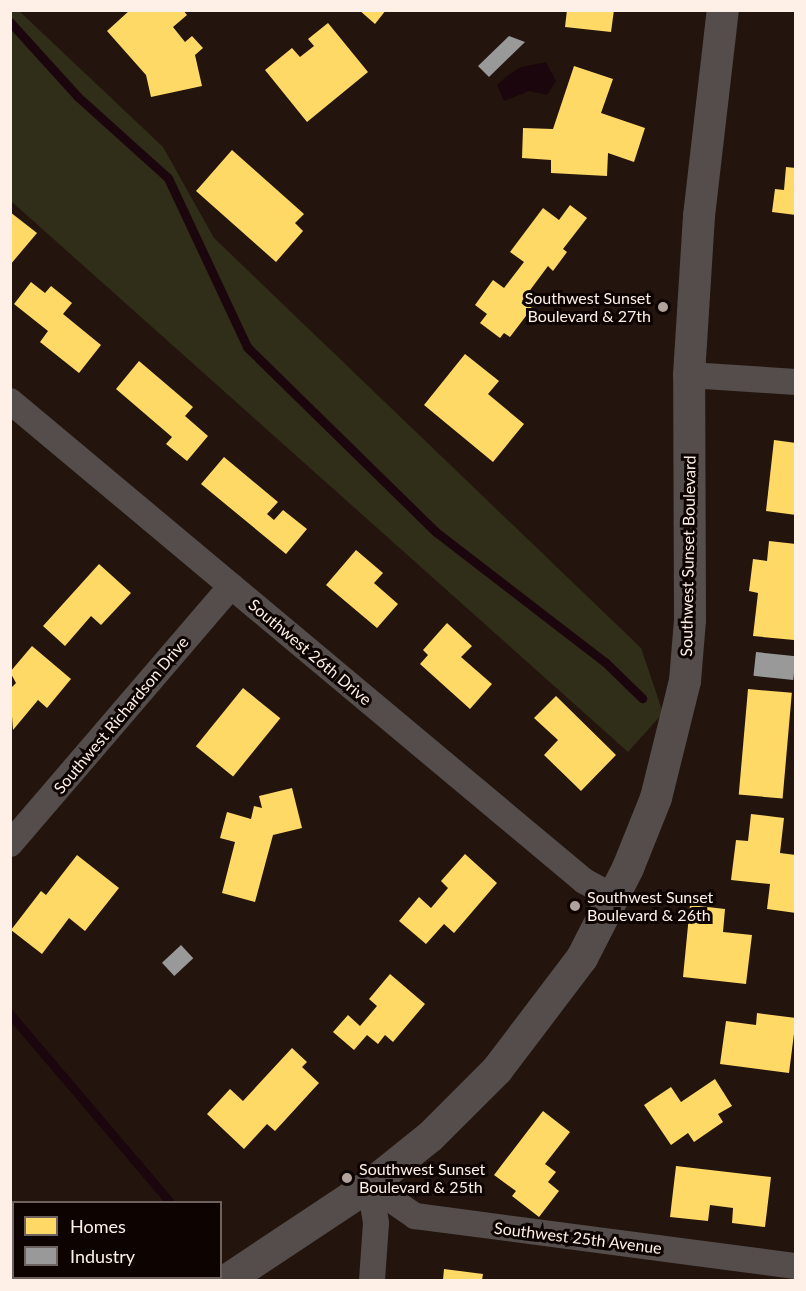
<!DOCTYPE html>
<style>
body{margin:0}
#map{position:relative;width:806px;height:1291px;overflow:hidden;background:#23150d;font-family:Lato,sans-serif}
div>[style]{position:absolute}
.green>*{inset:0;background:#302e18}
.water>*{inset:0;background:#1c060e}
.homes>*{inset:0;background:#ffd966;transform-origin:0 0}
.industry>*{inset:0;background:#999;transform-origin:0 0}
.stream>*{height:9px;margin:-4.5px;padding:0 4.5px;transform-origin:4.5px;border-radius:4.5px;background:#1c060e}
.minor>*{height:26px;margin:-13px;padding:0 13px;transform-origin:13px;border-radius:13px;background:#544d4c}
.tertiary>*{height:32px;margin:-16px;padding:0 16px;transform-origin:16px;border-radius:16px;background:#544d4c}
.dots>*{width:16px;height:16px;translate:-50% -50%;box-sizing:border-box;border:3px solid #0d0401;border-radius:50%}
span{translate:-50% -50%;white-space:nowrap;text-align:center;line-height:1.15;-webkit-text-stroke:6px #0d0401;paint-order:stroke}
.poi-label{font-size:16px;color:#fef0e7}
.right{translate:-100% -50%;text-align:right}
.left{translate:0 -50%;text-align:left}
.street-label{font-size:16px;color:#fef0e7}
.frame{position:absolute;inset:0;border:12px solid #fef0e7;pointer-events:none}
.legend{position:absolute;left:12px;top:1201px;width:210px;height:78px;box-sizing:border-box;background:#0d0401;border:2px solid #6d625d;margin:0;padding:8px 10px;list-style:none;font-size:18px;color:#fef0e7}
.legend li{display:flex;align-items:center;gap:12px;height:30px}
.legend b{width:30px;border:2px solid #6d625d}
</style>
<div id="map">
<div class="green">
<div style="clip-path:polygon(18px 10px,163px 147px,214px 238px,641px 648px,663px 713px,628px 752px,11px 201px,10px 11px)"></div>
</div>
<div class="water">
<div style="clip-path:polygon(546px 62px,556px 81px,547px 95px,529px 91px,504px 101px,497px 85px,507px 76px,521px 67px)"></div>
</div>
<div class="homes">
<div style="clip-path:polygon(130px 10px,183px 10px,187px 15px,173px 27px,185px 42px,192px 36px,203px 48px,195px 55px,202px 86px,151px 97px,146px 75px,107px 31px)"></div>
<div style="clip-path:polygon(359px 10px,386px 10px,375px 24px)"></div>
<div style="clip-path:polygon(567px 10px,614px 10px,611px 32px,565px 27px)"></div>
<div style="clip-path:polygon(328px 23px,368px 72px,307px 122px,265px 70px,292px 48px,300px 57px,314px 46px,308px 39px)"></div>
<div style="clip-path:polygon(574px 66px,613px 79px,601px 113px,645px 128px,634px 162px,608px 153px,607px 176px,551px 173px,551px 160px,522px 158px,523px 128px,553px 129px)"></div>
<div style="clip-path:polygon(232px 150px,304px 214px,295px 223px,303px 231px,276px 262px,196px 191px)"></div>
<div style="clip-path:polygon(786px 167px,796px 168px,796px 215px,772px 212px,775px 189px,784px 190px)"></div>
<div style="clip-path:polygon(570px 205px,587px 218px,563px 249px,567px 252px,553px 271px,548px 266px,522px 301px,532px 308px,510px 337px,504px 333px,500px 338px,480px 323px,487px 314px,475px 305px,493px 280px,504px 288px,524px 262px,510px 252px,543px 208px,559px 220px)"></div>
<div style="clip-path:polygon(10px 212px,37px 233px,10px 265px)"></div>
<div style="clip-path:polygon(31px 282px,45px 293px,51px 286px,72px 303px,63px 314px,101px 345px,79px 373px,40px 342px,48px 331px,14px 304px)"></div>
<div style="clip-path:polygon(465px 354px,499px 381px,488px 394px,524px 424px,493px 462px,424px 405px)"></div>
<div style="clip-path:polygon(139px 361px,193px 407px,185px 416px,208px 436px,187px 461px,166px 444px,172px 437px,116px 389px)"></div>
<div style="clip-path:polygon(774px 440px,796px 443px,796px 515px,766px 511px)"></div>
<div style="clip-path:polygon(224px 457px,278px 502px,267px 514px,274px 520px,283px 510px,307px 529px,286px 554px,201px 484px)"></div>
<div style="clip-path:polygon(769px 541px,796px 544px,794px 640px,753px 636px,758px 593px,749px 591px,753px 559px,767px 561px)"></div>
<div style="clip-path:polygon(356px 550px,383px 573px,374px 583px,398px 604px,377px 628px,326px 585px)"></div>
<div style="clip-path:polygon(99px 564px,131px 593px,101px 625px,91px 616px,65px 646px,43px 626px)"></div>
<div style="clip-path:polygon(447px 623px,472px 646px,461px 657px,492px 684px,470px 709px,420px 664px,428px 655px,423px 650px)"></div>
<div style="clip-path:polygon(32px 646px,71px 679px,47px 708px,38px 700px,13px 730px,10px 689px,16px 683px,10px 672px)"></div>
<div style="left:243px;top:688px;width:48px;height:75px;rotate:39deg"></div>
<div style="left:748px;top:689px;width:44px;height:106px;rotate:5deg"></div>
<div style="clip-path:polygon(556px 696px,616px 755px,581px 791px,544px 755px,558px 740px,534px 718px)"></div>
<div style="clip-path:polygon(292px 788px,302px 828px,273px 835px,255px 902px,222px 893px,235px 842px,220px 838px,227px 812px,251px 819px,254px 806px,262px 808px,259px 796px)"></div>
<div style="clip-path:polygon(751px 814px,784px 818px,780px 853px,796px 855px,796px 913px,767px 909px,770px 884px,731px 880px,736px 840px,748px 841px)"></div>
<div style="clip-path:polygon(465px 854px,497px 883px,454px 933px,444px 924px,426px 944px,399px 921px,419px 897px,431px 908px,448px 888px,441px 881px)"></div>
<div style="clip-path:polygon(77px 855px,119px 888px,85px 931px,69px 918px,42px 954px,11px 930px,41px 891px,46px 895px)"></div>
<div style="clip-path:polygon(690px 905px,725px 909px,723px 932px,752px 935px,746px 984px,683px 977px)"></div>
<div style="clip-path:polygon(390px 974px,425px 1004px,393px 1042px,385px 1035px,378px 1044px,367px 1035px,354px 1050px,333px 1032px,348px 1015px,360px 1026px,377px 1006px,369px 999px)"></div>
<div style="clip-path:polygon(757px 1013px,796px 1018px,789px 1073px,720px 1064px,726px 1021px,756px 1025px)"></div>
<div style="clip-path:polygon(292px 1048px,307px 1062px,302px 1067px,319px 1083px,275px 1131px,267px 1124px,244px 1149px,207px 1114px,230px 1089px,243px 1101px)"></div>
<div style="clip-path:polygon(715px 1079px,732px 1106px,718px 1114px,723px 1122px,694px 1142px,688px 1133px,671px 1145px,644px 1105px,671px 1087px,681px 1102px)"></div>
<div style="clip-path:polygon(543px 1111px,570px 1132px,545px 1164px,556px 1172px,548px 1182px,559px 1191px,539px 1217px,512px 1196px,516px 1191px,494px 1175px)"></div>
<div style="clip-path:polygon(676px 1166px,771px 1177px,765px 1227px,732px 1223px,733px 1208px,710px 1205px,708px 1221px,670px 1217px)"></div>
<div style="clip-path:polygon(444px 1269px,483px 1274px,482px 1280px,443px 1280px)"></div>
<div style="clip-path:polygon(15px 1278px,120px 1278px,15px 1280px)"></div>
</div>
<div class="industry">
<div style="clip-path:polygon(509px 36px,525px 42px,489px 77px,478px 66px)"></div>
<div style="left:756px;top:652px;width:40px;height:24px;rotate:6deg"></div>
<div style="left:181px;top:945px;width:18px;height:26px;rotate:47deg"></div>
</div>
<div class="stream">
<div style="left:10px;top:22px;width:100px;rotate:47.8deg"></div>
<div style="left:77px;top:96px;width:122px;rotate:42deg"></div>
<div style="left:168px;top:178px;width:187px;rotate:64.9deg"></div>
<div style="left:247px;top:347px;width:264px;rotate:44.4deg"></div>
<div style="left:436px;top:532px;width:213px;rotate:37.6deg"></div>
<div style="left:605px;top:662px;width:52px;rotate:44.2deg"></div>
<div style="left:10px;top:1014px;width:247px;rotate:49.6deg"></div>
</div>
<div class="minor">
<div style="left:689px;top:375px;width:107px;rotate:3.7deg"></div>
<div style="left:10px;top:401px;width:748px;rotate:39.9deg"></div>
<div style="left:584px;top:881px;width:34px;rotate:28deg"></div>
<div style="left:10px;top:844px;width:340px;rotate:-49.4deg"></div>
<div style="left:370px;top:1185px;width:55px;rotate:34.6deg"></div>
<div style="left:415px;top:1216px;width:384px;rotate:7.5deg"></div>
<div style="left:370px;top:1185px;width:38px;rotate:81deg"></div>
<div style="left:376px;top:1223px;width:57px;rotate:94deg"></div>
</div>
<div class="tertiary">
<div style="left:227px;top:1280px;width:172px;rotate:-33.6deg"></div>
<div style="left:370px;top:1185px;width:77px;rotate:-38.7deg"></div>
<div style="left:430px;top:1137px;width:95px;rotate:-45deg"></div>
<div style="left:497px;top:1070px;width:141px;rotate:-52.8deg"></div>
<div style="left:582px;top:958px;width:101px;rotate:-62.9deg"></div>
<div style="left:628px;top:868px;width:75px;rotate:-68.2deg"></div>
<div style="left:656px;top:798px;width:121px;rotate:-76.1deg"></div>
<div style="left:685px;top:681px;width:61px;rotate:-85.3deg"></div>
<div style="left:690px;top:620px;width:245px;rotate:-90.2deg"></div>
<div style="left:689px;top:375px;width:159px;rotate:-86.4deg"></div>
<div style="left:699px;top:216px;width:207px;rotate:-83.4deg"></div>
</div>
<div class="dots">
<div style="left:663px;top:307px;background:#b1a39b"></div>
<div style="left:575px;top:906px;background:#b1a39b"></div>
<div style="left:347px;top:1178px;background:#b1a39b"></div>
</div>
<div class="poi-label">
<span class="right" style="left:651px;top:307px">Southwest Sunset<br>Boulevard &amp; 27th</span>
<span class="left" style="left:587px;top:906px">Southwest Sunset<br>Boulevard &amp; 26th</span>
<span class="left" style="left:359px;top:1178px">Southwest Sunset<br>Boulevard &amp; 25th</span>
</div>
<div class="street-label">
<span style="left:688px;top:556px;rotate:-89deg">Southwest Sunset Boulevard</span>
<span style="left:310px;top:652px;rotate:40deg">Southwest 26th Drive</span>
<span style="left:121px;top:715px;rotate:-50deg">Southwest Richardson Drive</span>
<span style="left:578px;top:1238px;rotate:7deg">Southwest 25th Avenue</span>
</div>
<div class="frame"></div>
<ul class="legend">
<li><b style="height:16px;background:#ffd966"></b>Homes</li>
<li><b style="height:16px;background:#999"></b>Industry</li>
</ul>
</div>
